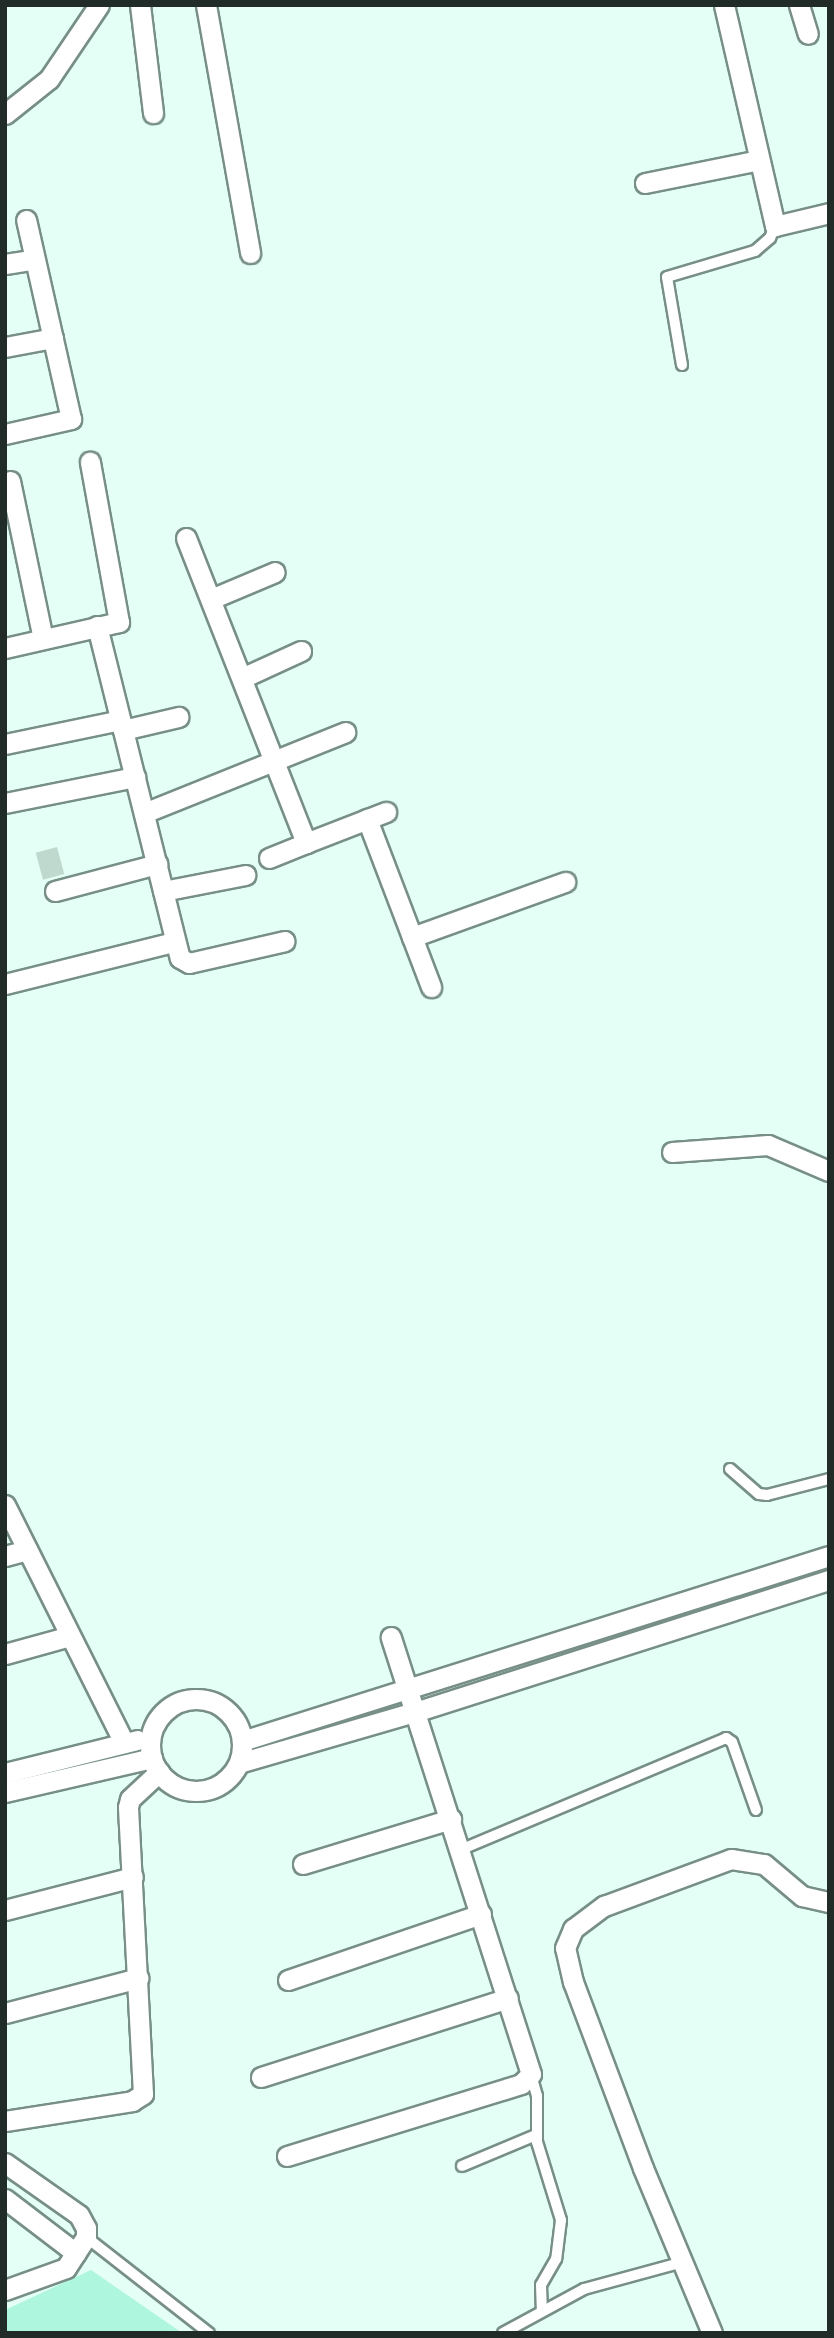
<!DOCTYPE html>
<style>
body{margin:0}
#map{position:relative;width:834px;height:2338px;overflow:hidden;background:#e4fff5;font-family:"Public Sans",sans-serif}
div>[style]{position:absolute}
.green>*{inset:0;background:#aef6dd}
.building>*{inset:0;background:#bfd9cf;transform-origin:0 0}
.roads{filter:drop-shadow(2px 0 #778f86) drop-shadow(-2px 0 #778f86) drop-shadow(0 2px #778f86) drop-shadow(0 -2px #778f86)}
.service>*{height:10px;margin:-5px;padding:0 5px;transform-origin:5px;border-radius:5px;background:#fff}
.minor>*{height:19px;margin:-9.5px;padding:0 9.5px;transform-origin:9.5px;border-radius:9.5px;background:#fff}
.minor>.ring{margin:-9.5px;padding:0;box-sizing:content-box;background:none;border:19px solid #fff;border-radius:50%}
span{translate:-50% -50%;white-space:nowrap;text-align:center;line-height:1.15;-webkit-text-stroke:5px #fff;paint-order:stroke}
.frame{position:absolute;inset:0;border:7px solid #212b28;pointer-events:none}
</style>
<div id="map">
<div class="green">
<div style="clip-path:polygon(91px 2270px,175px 2328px,182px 2333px,5px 2333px,5px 2310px)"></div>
</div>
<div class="building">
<div style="left:57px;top:847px;width:28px;height:22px;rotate:75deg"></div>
</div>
<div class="roads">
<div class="service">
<div style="left:682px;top:365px;width:89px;rotate:-99.7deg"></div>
<div style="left:667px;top:277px;width:92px;rotate:-16.5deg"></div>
<div style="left:755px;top:251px;width:20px;rotate:-41deg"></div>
<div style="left:770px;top:238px;width:13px;rotate:-67deg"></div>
<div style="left:730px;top:1469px;width:38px;rotate:41deg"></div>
<div style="left:759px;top:1494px;width:8px;rotate:7deg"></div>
<div style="left:767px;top:1495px;width:64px;rotate:-14.5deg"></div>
<div style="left:460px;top:1850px;width:289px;rotate:-22.8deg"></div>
<div style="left:726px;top:1738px;width:7px;rotate:34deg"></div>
<div style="left:732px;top:1742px;width:72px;rotate:70.6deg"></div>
<div style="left:531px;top:2075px;width:22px;rotate:74deg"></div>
<div style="left:537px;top:2096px;width:46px;rotate:90deg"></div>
<div style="left:537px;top:2142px;width:82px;rotate:72.9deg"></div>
<div style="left:561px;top:2220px;width:39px;rotate:97deg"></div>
<div style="left:556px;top:2259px;width:30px;rotate:120deg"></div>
<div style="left:541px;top:2285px;width:25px;rotate:88deg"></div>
<div style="left:462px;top:2166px;width:80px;rotate:-22.7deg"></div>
<div style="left:86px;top:2237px;width:156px;rotate:38deg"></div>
<div style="left:503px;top:2333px;width:92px;rotate:-28.5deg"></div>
<div style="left:584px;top:2289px;width:99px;rotate:-15.2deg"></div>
</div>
<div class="minor">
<div style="left:140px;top:5px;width:109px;rotate:83.1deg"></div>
<div style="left:206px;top:5px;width:252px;rotate:79.9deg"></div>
<div style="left:724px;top:5px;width:227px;rotate:77deg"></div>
<div style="left:775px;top:226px;width:56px;rotate:-13.5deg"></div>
<div style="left:799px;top:5px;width:30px;rotate:73deg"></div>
<div style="left:5px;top:114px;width:56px;rotate:-38.5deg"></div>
<div style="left:49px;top:79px;width:89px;rotate:-56deg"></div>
<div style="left:645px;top:183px;width:116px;rotate:-11.4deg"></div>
<div style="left:5px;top:264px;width:30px;rotate:-9deg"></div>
<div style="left:5px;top:347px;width:49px;rotate:-10.6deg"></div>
<div style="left:5px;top:434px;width:68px;rotate:-12.8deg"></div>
<div style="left:71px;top:419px;width:204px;rotate:-102.7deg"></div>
<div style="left:10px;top:481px;width:161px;rotate:78.2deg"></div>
<div style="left:186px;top:538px;width:328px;rotate:68.5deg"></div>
<div style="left:306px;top:843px;width:86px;rotate:-21.2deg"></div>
<div style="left:211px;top:599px;width:69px;rotate:-22.9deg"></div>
<div style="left:97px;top:626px;width:342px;rotate:76deg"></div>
<div style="left:180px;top:958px;width:10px;rotate:29deg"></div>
<div style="left:189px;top:963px;width:98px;rotate:-12.9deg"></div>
<div style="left:5px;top:648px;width:117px;rotate:-12.8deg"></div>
<div style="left:119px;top:622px;width:163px;rotate:-100.3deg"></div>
<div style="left:242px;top:678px;width:65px;rotate:-24.6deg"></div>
<div style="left:123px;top:730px;width:57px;rotate:-13.3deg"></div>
<div style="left:5px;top:744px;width:118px;rotate:-11.7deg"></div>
<div style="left:5px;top:803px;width:133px;rotate:-11.3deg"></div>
<div style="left:144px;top:813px;width:217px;rotate:-21.9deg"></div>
<div style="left:367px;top:819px;width:180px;rotate:69.1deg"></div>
<div style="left:269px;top:858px;width:40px;rotate:-22deg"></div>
<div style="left:55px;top:891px;width:106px;rotate:-14.8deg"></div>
<div style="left:163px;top:891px;width:84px;rotate:-11deg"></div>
<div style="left:412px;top:937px;width:163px;rotate:-19.8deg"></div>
<div style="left:5px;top:984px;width:173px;rotate:-14deg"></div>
<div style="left:672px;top:1152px;width:96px;rotate:-4.2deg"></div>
<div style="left:768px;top:1145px;width:66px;rotate:23.1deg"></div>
<div style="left:5px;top:1505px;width:266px;rotate:63.4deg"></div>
<div style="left:5px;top:1556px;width:23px;rotate:-15deg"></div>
<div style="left:5px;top:1654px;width:67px;rotate:-15.5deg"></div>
<div class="ring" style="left:150px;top:1699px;width:73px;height:73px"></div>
<div style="left:242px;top:1741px;width:615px;rotate:-17.49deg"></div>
<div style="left:239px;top:1763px;width:183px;rotate:-16.2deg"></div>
<div style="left:415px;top:1712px;width:435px;rotate:-17.7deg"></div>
<div style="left:5px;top:1773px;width:136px;rotate:-14deg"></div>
<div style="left:5px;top:1792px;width:151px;rotate:-13deg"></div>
<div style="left:303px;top:1864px;width:155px;rotate:-16.9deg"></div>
<div style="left:5px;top:1910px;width:132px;rotate:-14.5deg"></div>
<div style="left:288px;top:1980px;width:204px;rotate:-18.9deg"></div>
<div style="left:5px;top:2013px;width:138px;rotate:-14.7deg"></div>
<div style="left:261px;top:2077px;width:259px;rotate:-17.7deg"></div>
<div style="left:5px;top:2121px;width:129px;rotate:-8.9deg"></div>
<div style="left:132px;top:2101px;width:13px;rotate:-32deg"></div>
<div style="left:143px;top:2094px;width:287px;rotate:-93deg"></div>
<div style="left:128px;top:1807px;width:8px;rotate:-76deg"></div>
<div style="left:130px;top:1799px;width:40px;rotate:-43deg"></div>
<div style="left:287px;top:2156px;width:245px;rotate:-17.1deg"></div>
<div style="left:521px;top:2084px;width:14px;rotate:-45deg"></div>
<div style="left:531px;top:2074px;width:459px;rotate:-107.8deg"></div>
<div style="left:5px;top:2163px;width:90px;rotate:35.1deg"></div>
<div style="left:79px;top:2215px;width:15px;rotate:62deg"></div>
<div style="left:86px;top:2228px;width:9px;rotate:90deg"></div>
<div style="left:86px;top:2237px;width:37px;rotate:123deg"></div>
<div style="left:66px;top:2268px;width:65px;rotate:160.2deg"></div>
<div style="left:5px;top:2199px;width:89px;rotate:37.3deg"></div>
<div style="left:712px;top:2333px;width:179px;rotate:-112.7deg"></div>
<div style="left:643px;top:2168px;width:199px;rotate:-110.6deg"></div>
<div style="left:573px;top:1982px;width:35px;rotate:-103deg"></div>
<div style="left:565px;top:1948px;width:21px;rotate:-67deg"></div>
<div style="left:573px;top:1929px;width:39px;rotate:-37deg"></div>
<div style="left:604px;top:1906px;width:135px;rotate:-20.3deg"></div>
<div style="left:731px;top:1859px;width:33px;rotate:9deg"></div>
<div style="left:764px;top:1864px;width:50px;rotate:40.1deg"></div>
<div style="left:802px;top:1896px;width:28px;rotate:13deg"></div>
</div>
</div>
<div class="frame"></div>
</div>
